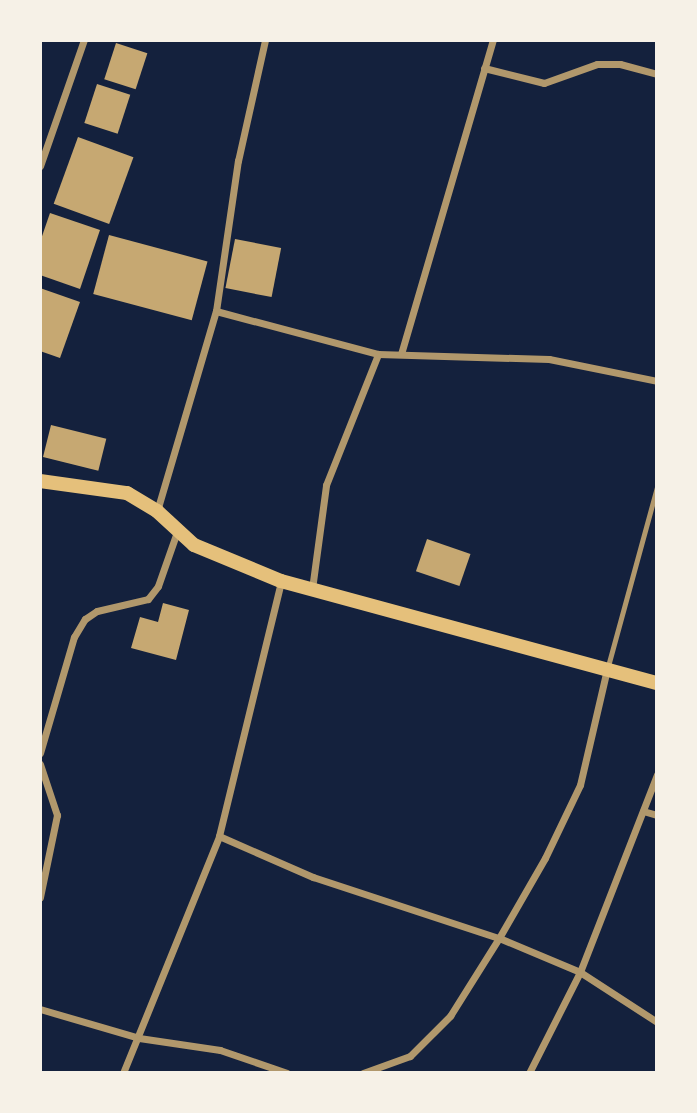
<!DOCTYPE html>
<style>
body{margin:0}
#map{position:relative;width:697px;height:1113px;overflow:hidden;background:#14213d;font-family:"Crimson Pro",serif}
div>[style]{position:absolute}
.building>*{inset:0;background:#c6a872;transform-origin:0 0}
.service>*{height:5px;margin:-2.5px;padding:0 2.5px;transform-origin:2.5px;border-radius:2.5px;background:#b1986c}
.minor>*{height:7px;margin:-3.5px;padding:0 3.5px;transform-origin:3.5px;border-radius:3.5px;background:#b1986c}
.secondary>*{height:14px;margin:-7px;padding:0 7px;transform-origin:7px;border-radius:7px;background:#e5c07b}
span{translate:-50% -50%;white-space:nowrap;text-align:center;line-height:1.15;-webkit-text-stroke:7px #f6f1e7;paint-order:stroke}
.frame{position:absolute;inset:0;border:42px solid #f6f1e7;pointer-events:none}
</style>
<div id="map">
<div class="building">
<div style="left:116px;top:43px;width:33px;height:38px;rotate:18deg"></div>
<div style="left:97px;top:84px;width:35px;height:41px;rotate:18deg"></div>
<div style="left:78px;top:137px;width:59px;height:71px;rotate:20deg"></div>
<div style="clip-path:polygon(50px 213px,100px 230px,80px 289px,40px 275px,40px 242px)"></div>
<div style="left:109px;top:235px;width:102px;height:61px;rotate:15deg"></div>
<div style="left:235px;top:239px;width:47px;height:50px;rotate:11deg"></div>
<div style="clip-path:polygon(40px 288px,80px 302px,60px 358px,40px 351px)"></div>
<div style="left:51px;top:425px;width:57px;height:33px;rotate:14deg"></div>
<div style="left:427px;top:539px;width:46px;height:34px;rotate:19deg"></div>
<div style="clip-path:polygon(163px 603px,189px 610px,176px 660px,131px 648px,140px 617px,158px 622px)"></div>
</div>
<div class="service">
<div style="left:608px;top:666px;width:186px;rotate:-74.7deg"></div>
</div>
<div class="minor">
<div style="left:484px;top:68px;width:62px;rotate:14deg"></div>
<div style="left:544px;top:83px;width:56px;rotate:-19.7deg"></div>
<div style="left:597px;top:64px;width:23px"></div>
<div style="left:620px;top:64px;width:38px;rotate:15deg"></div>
<div style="left:40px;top:166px;width:133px;rotate:-70.8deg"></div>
<div style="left:216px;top:311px;width:168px;rotate:14.9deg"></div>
<div style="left:378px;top:354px;width:171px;rotate:1.7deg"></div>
<div style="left:549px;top:359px;width:110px;rotate:11.5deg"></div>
<div style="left:401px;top:354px;width:327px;rotate:-73.7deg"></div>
<div style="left:157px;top:511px;width:209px;rotate:-73.6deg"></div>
<div style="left:216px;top:311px;width:152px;rotate:-81.7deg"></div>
<div style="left:238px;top:161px;width:124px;rotate:-77.4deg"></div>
<div style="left:312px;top:589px;width:105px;rotate:-82.3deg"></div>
<div style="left:326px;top:485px;width:141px;rotate:-68.3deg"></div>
<div style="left:40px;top:753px;width:121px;rotate:-73.7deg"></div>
<div style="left:74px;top:637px;width:21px;rotate:-59deg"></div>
<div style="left:85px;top:619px;width:14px;rotate:-34deg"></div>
<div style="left:97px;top:611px;width:52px;rotate:-13.2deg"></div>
<div style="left:148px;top:599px;width:16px;rotate:-52deg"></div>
<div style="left:158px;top:586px;width:60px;rotate:-70.7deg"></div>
<div style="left:40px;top:764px;width:54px;rotate:71.6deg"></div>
<div style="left:57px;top:815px;width:84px;rotate:101.7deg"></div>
<div style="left:643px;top:811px;width:15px;rotate:16deg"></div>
<div style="left:219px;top:836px;width:103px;rotate:23.6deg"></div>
<div style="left:313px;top:877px;width:196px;rotate:18.2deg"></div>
<div style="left:499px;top:938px;width:88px;rotate:22.8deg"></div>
<div style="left:580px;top:972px;width:92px;rotate:33deg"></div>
<div style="left:40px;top:1009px;width:103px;rotate:16.3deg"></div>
<div style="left:139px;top:1038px;width:82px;rotate:8.4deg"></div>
<div style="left:220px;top:1050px;width:71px;rotate:18.9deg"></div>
<div style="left:123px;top:1073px;width:256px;rotate:-67.9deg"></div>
<div style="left:219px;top:836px;width:261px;rotate:-76.3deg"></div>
<div style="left:363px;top:1073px;width:50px;rotate:-19.9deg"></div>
<div style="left:410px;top:1056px;width:57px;rotate:-45deg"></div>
<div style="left:450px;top:1016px;width:92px;rotate:-57.9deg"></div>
<div style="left:499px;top:938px;width:92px;rotate:-60.1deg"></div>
<div style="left:545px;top:858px;width:81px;rotate:-64.4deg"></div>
<div style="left:580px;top:785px;width:119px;rotate:-76.9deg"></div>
<div style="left:529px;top:1073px;width:113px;rotate:-63.2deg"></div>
<div style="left:580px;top:972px;width:212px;rotate:-68.7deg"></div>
</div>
<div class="secondary">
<div style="left:40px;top:481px;width:88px;rotate:7.9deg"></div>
<div style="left:127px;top:493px;width:35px;rotate:31deg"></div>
<div style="left:157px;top:511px;width:50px;rotate:42.6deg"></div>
<div style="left:194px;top:545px;width:94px;rotate:22.5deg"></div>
<div style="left:281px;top:581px;width:390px;rotate:15.2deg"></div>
</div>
<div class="frame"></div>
</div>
